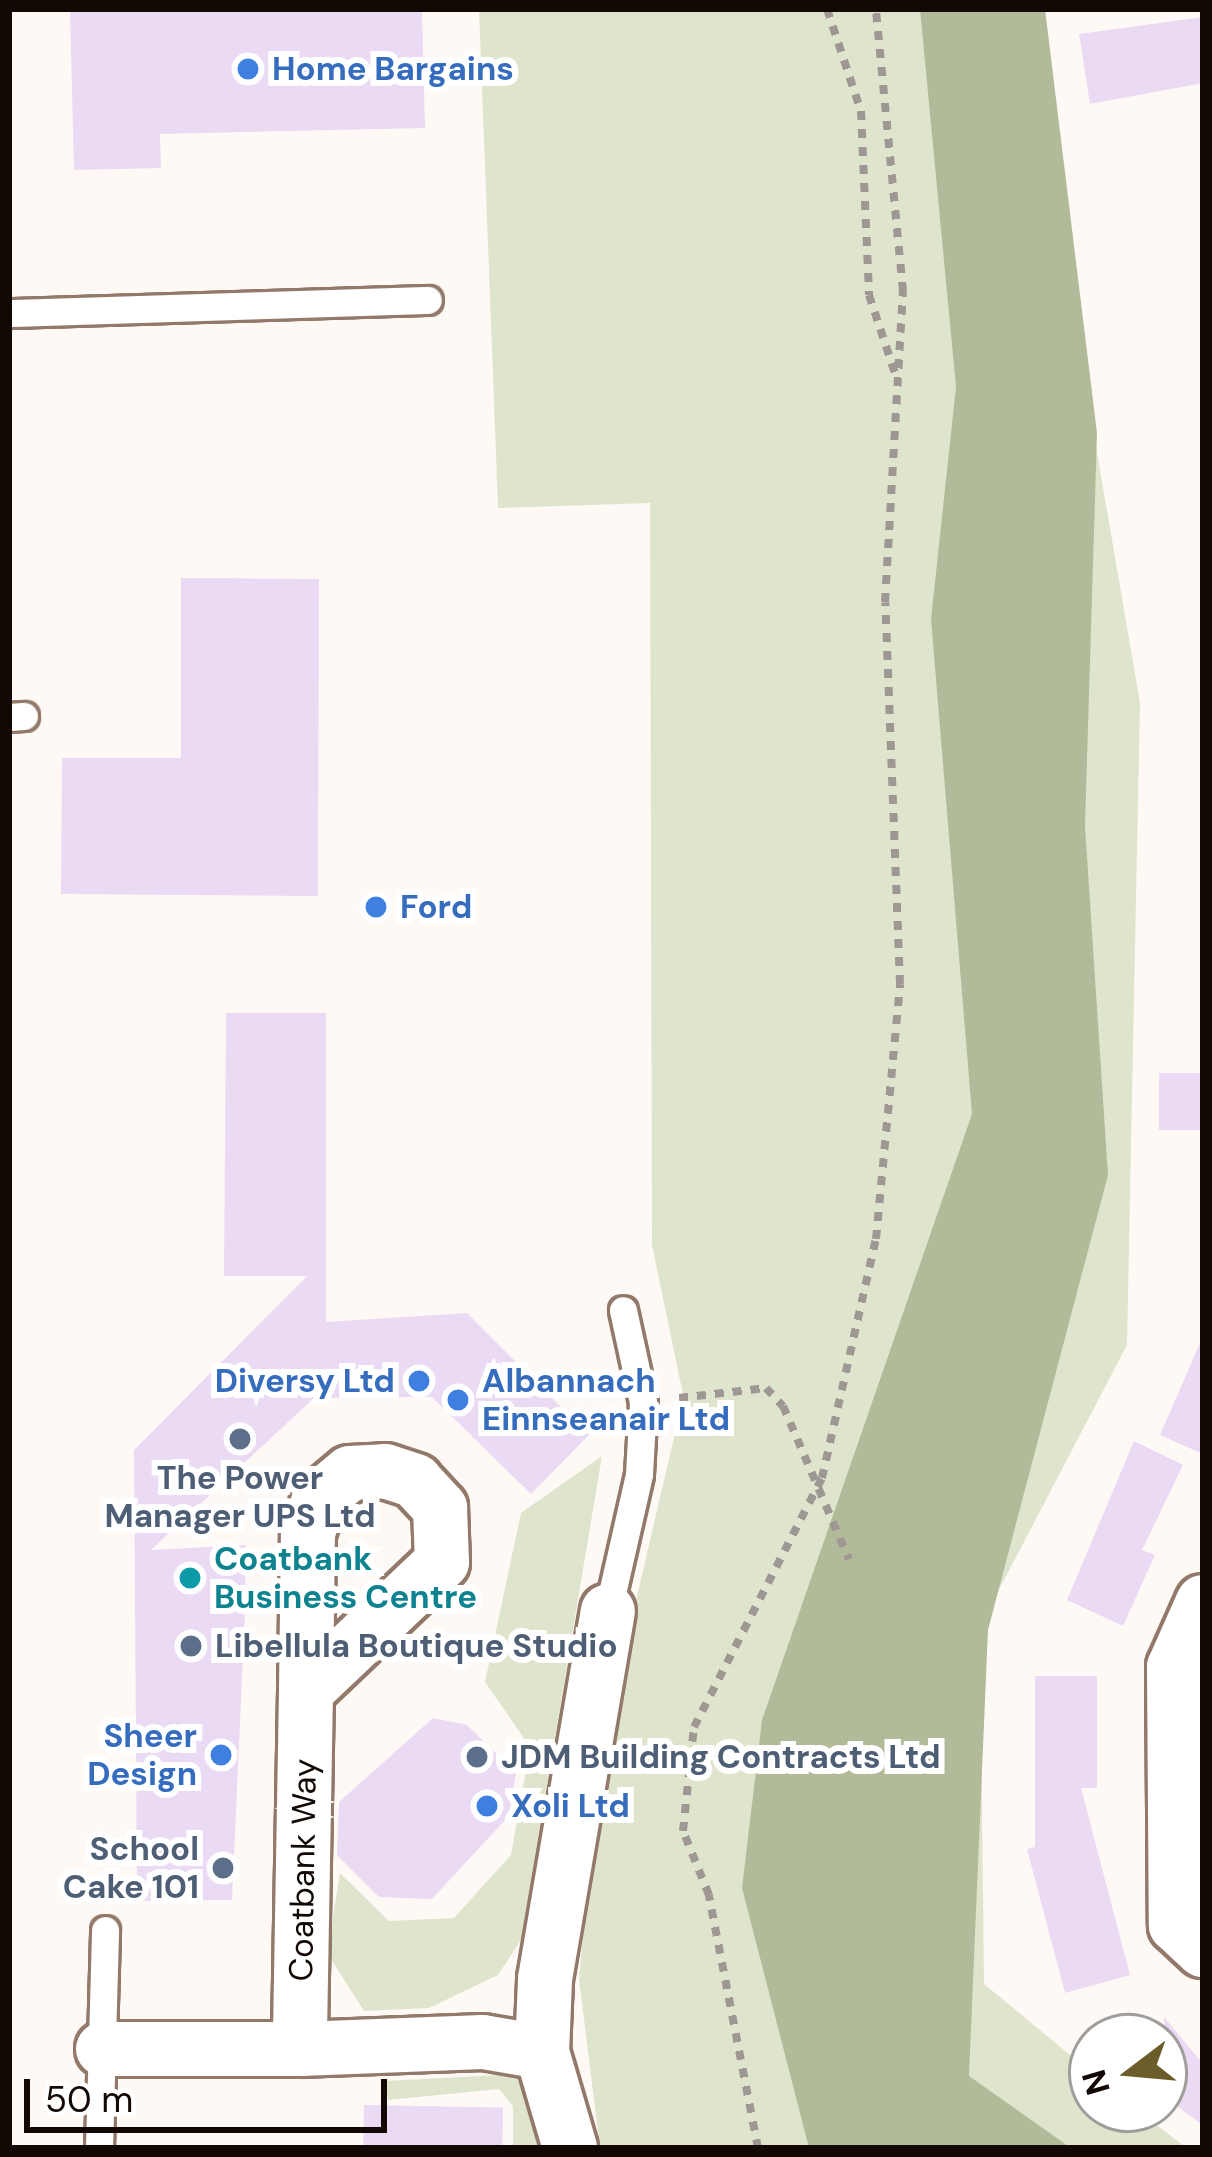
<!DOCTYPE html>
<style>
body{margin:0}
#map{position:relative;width:1212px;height:2157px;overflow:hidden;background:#fff9f6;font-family:"DM Sans",sans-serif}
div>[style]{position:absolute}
.green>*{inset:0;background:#dfe5cd}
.forest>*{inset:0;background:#b2bb99}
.building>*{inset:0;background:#eadaf3;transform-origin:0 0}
.path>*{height:8px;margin-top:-4px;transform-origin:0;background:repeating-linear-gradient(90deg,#9f9794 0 9px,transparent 0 18px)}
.roads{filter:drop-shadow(3px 0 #92796a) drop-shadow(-3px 0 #92796a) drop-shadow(0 3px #92796a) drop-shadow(0 -3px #92796a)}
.service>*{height:27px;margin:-13.5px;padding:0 13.5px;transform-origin:13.5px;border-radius:13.5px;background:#fff}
.minor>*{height:54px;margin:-27px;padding:0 27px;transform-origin:27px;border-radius:27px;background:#fff}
.path-bridge>*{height:8px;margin-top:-4px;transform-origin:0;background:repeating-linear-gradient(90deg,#9f9794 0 9px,transparent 0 18px)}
.dots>*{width:33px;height:33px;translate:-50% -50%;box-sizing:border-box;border:6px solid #fff;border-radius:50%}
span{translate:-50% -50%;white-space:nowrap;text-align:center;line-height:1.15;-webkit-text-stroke:12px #fff;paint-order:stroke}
.shop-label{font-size:33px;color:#366cbe;font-weight:700}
.left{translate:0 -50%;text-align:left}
.right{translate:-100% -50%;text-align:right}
.service-label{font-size:33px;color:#4e5e75;font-weight:700}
.culture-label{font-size:33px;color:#0d838f;font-weight:700}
.street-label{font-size:33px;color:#120905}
.frame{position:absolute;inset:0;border:12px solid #120905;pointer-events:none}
.north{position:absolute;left:1068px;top:2013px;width:120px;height:120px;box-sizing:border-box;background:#fff;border:3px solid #a09d9b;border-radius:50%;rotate:254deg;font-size:33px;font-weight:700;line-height:48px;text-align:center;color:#120905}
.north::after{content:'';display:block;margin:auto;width:42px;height:54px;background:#6b5d2a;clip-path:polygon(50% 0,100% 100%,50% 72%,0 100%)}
.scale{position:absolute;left:24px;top:2079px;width:363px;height:54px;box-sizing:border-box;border:6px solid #120905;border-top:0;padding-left:15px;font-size:36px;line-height:42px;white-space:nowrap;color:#120905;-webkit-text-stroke:9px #fff;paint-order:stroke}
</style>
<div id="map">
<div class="green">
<div style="clip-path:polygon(479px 9px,1021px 9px,1140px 703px,1127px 1345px,980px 1626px,984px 1984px,1092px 2073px,1092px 2109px,1135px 2109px,1187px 2148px,600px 2148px,579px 1979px,600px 1755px,676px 1429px,685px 1428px,687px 1414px,652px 1245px,650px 503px,498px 508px)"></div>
<div style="clip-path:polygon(602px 1456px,521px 1940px,498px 1975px,429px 2008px,364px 2011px,327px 1953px,340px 1873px,389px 1921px,454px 1918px,511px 1855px,530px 1747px,485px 1682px,521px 1513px)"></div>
<div style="clip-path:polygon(522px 2074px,554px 2148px,513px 2148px,513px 2106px,499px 2089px,388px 2100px,385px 2081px)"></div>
</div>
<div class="forest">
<div style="clip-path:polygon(920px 9px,1045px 9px,1097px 433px,1085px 826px,1108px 1175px,988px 1630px,969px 2076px,1071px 2148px,809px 2148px,742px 1888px,762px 1720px,972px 1114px,931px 619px,956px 387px)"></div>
</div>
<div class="building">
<div style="clip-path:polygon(70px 9px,422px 9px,425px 128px,160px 134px,161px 168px,74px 170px)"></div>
<div style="clip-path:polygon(1203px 17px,1203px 83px,1090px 104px,1079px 34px)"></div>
<div style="clip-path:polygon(181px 578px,319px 579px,318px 896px,61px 894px,62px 758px,181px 758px)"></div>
<div style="clip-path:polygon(226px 1013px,326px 1013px,326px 1322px,467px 1313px,589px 1435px,531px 1494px,432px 1397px,314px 1398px,151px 1550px,246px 1545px,245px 1611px,232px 1900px,137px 1901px,134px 1450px,307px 1276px,224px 1276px)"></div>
<div style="left:1159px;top:1073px;width:44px;height:57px"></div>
<div style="clip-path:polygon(1203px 1336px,1203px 1454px,1160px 1435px)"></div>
<div style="clip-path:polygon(1134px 1441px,1183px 1465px,1142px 1550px,1155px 1555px,1123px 1626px,1067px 1600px)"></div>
<div style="clip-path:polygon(1035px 1676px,1097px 1676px,1097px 1788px,1081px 1788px,1130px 1975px,1065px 1993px,1027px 1849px,1035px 1847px)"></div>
<div style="clip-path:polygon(433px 1718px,467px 1725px,516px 1773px,509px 1816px,432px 1899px,379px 1897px,337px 1855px,339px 1802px)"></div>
<div style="clip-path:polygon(1164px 2017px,1203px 2064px,1203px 2125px,1164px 2097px)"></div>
<div style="left:364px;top:2105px;width:139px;height:43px;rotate:1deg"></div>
</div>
<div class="path">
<div style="left:827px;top:9px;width:108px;rotate:71.6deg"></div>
<div style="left:861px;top:111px;width:184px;rotate:87.5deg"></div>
<div style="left:869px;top:295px;width:85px;rotate:71.6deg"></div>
<div style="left:679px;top:1398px;width:88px;rotate:-6.6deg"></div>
<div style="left:766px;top:1388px;width:25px;rotate:47deg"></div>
<div style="left:758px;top:2148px;width:258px;rotate:-101deg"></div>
<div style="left:709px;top:1895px;width:69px;rotate:-112.1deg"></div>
<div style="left:683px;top:1831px;width:105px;rotate:-84deg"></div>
<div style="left:694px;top:1727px;width:280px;rotate:-62.8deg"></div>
<div style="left:822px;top:1478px;width:245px;rotate:-77.3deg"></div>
<div style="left:876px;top:1239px;width:256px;rotate:-84.6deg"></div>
<div style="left:900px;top:984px;width:382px;rotate:-92.2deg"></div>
<div style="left:885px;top:602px;width:312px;rotate:-86.7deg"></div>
<div style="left:903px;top:291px;width:283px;rotate:-95.5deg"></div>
</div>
<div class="roads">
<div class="service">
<div style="left:9px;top:313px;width:419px;rotate:-1.8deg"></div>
<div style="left:9px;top:717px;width:15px;rotate:-4deg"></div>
<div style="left:608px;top:1611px;width:140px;rotate:-77.2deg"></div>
<div style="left:639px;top:1474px;width:72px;rotate:-86.8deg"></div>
<div style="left:643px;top:1402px;width:94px;rotate:-102.3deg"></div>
<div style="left:99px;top:2148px;width:218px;rotate:-88.4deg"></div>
</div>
<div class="minor">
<div style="left:385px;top:1471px;width:32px;rotate:18deg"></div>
<div style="left:415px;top:1481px;width:37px;rotate:47deg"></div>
<div style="left:440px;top:1508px;width:54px;rotate:87.9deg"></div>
<div style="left:442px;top:1562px;width:187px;rotate:136.5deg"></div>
<div style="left:306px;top:1691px;width:158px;rotate:-89.3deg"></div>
<div style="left:308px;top:1533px;width:36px;rotate:-72deg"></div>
<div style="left:319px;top:1499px;width:40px;rotate:-40deg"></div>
<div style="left:350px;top:1473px;width:35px;rotate:-3deg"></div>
<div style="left:1203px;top:1602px;width:71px;rotate:114deg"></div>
<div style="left:1174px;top:1667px;width:258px;rotate:89.6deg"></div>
<div style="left:1176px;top:1925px;width:37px;rotate:43deg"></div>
<div style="left:306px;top:1691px;width:358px;rotate:91deg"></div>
<div style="left:300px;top:2049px;width:183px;rotate:-2.2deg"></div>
<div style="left:483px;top:2042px;width:60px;rotate:9.6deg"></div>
<div style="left:542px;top:2052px;width:100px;rotate:73.7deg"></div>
<div style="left:103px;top:2049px;width:197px"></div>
<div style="left:542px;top:2052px;width:73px;rotate:-87.6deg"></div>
<div style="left:545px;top:1979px;width:373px;rotate:-80.3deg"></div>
</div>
</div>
<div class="path-bridge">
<div style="left:783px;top:1406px;width:167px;rotate:66.7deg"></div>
</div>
<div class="dots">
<div style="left:248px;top:69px;background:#3f7fe0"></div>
<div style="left:376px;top:907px;background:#3f7fe0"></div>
<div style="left:419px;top:1381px;background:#3f7fe0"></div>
<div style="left:458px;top:1400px;background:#3f7fe0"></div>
<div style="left:240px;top:1439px;background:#5c6f8a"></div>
<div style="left:190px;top:1578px;background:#0f9aa8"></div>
<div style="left:191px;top:1646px;background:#5c6f8a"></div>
<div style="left:221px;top:1755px;background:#3f7fe0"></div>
<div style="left:477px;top:1757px;background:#5c6f8a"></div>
<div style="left:487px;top:1806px;background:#3f7fe0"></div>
<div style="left:223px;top:1868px;background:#5c6f8a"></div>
</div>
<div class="shop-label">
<span class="left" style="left:272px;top:69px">Home Bargains</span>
<span class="left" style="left:400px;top:907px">Ford</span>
<span class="right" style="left:395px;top:1381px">Diversy Ltd</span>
<span class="left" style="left:482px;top:1400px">Albannach<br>Einnseanair Ltd</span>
<span class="right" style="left:197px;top:1755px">Sheer<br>Design</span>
<span class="left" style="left:511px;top:1806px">Xoli Ltd</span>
</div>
<div class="service-label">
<span style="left:240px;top:1497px">The Power<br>Manager UPS Ltd</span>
<span class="left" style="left:215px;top:1646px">Libellula Boutique Studio</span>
<span class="left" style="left:501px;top:1757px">JDM Building Contracts Ltd</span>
<span class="right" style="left:199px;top:1868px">School<br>Cake 101</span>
</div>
<div class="culture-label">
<span class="left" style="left:214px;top:1578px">Coatbank<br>Business Centre</span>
</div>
<div class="street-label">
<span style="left:303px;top:1870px;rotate:-89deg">Coatbank Way</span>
</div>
<div class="frame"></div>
<div class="north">N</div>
<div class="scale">50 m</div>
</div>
